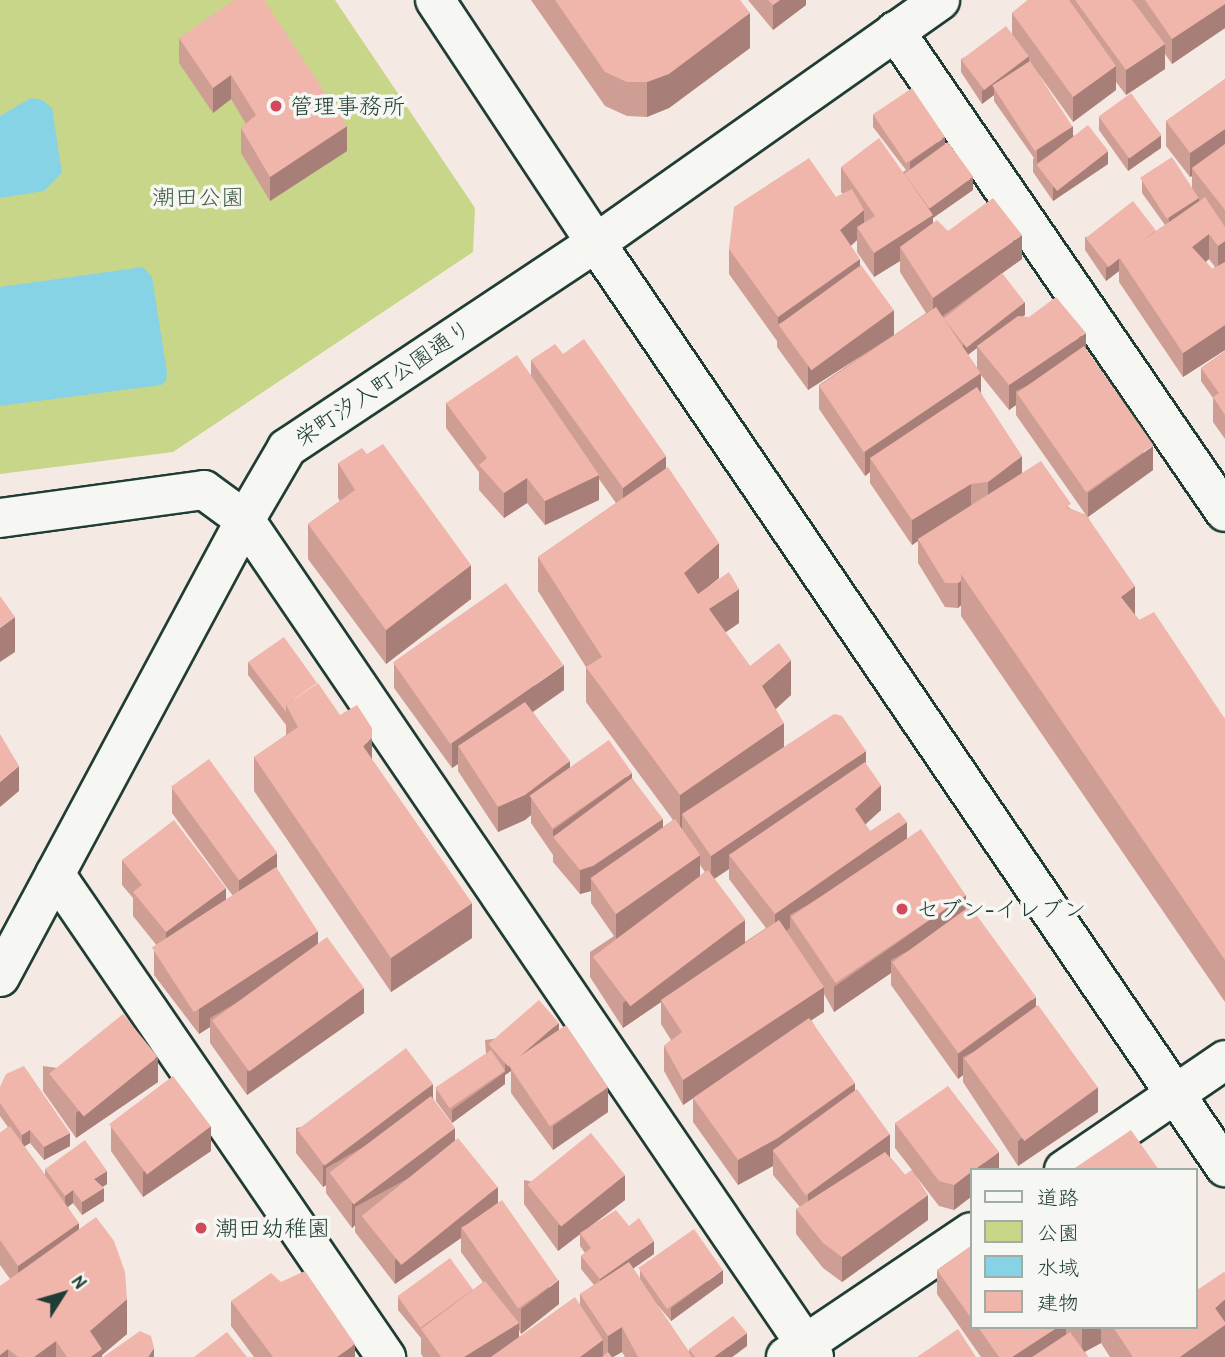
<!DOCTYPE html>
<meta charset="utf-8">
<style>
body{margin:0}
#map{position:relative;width:1225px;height:1357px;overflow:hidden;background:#f5e9e4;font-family:"Patrick Hand","Klee One",sans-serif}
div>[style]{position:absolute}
.green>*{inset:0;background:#c7d689}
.water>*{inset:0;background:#86d3e6}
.roads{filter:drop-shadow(2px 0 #1f3d34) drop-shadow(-2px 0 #1f3d34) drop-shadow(0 2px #1f3d34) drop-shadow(0 -2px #1f3d34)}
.street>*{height:38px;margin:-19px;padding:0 19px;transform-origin:19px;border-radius:19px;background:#f6f6f2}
.secondary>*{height:38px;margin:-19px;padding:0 19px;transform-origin:19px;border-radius:19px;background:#f6f6f2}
.wall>*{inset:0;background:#ce9d93}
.shaded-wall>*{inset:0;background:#a87f78}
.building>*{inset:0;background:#f0b6ab;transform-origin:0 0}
.dots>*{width:19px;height:19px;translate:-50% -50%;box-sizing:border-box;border:4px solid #f6f6f2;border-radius:50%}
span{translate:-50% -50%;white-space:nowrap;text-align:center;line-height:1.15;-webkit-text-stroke:7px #f6f6f2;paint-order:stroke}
.poi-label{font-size:23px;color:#1f3d34}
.left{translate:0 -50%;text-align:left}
.park-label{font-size:23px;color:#415c45}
.street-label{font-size:23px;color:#1f3d34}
.legend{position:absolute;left:970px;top:1168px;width:228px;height:161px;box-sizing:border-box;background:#f6f6f2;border:2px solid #a0aca6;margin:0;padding:9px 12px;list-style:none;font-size:21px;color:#1f3d34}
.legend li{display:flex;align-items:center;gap:14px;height:35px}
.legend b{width:35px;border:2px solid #a0aca6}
.north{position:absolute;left:28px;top:1259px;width:70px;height:70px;-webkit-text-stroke:5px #f6f6f2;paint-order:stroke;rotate:53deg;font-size:19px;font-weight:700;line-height:28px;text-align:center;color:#1f3d34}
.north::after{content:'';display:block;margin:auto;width:24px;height:32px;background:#1f3d34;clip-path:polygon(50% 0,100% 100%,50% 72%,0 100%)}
</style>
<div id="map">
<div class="green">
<div style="clip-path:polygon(0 0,335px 0,475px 208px,473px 252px,173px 452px,0 474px)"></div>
</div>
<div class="water">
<div style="clip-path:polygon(31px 98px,42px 100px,52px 108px,62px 173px,44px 191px,0 198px,0 116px)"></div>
<div style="clip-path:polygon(143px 267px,152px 277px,167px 372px,166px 381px,161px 385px,0 406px,0 287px)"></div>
</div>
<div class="roads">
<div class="street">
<div style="left:895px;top:31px;width:583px;rotate:55.55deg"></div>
<div style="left:0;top:518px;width:206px;rotate:-7.8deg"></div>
<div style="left:204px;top:490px;width:51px;rotate:36.2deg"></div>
<div style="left:245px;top:520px;width:1012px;rotate:55.79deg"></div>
<div style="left:55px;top:874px;width:586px;rotate:55.58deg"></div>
<div style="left:1064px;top:1170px;width:195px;rotate:-34.3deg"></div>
<div style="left:786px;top:1357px;width:223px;rotate:-34deg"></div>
</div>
<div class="secondary">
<div style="left:435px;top:0;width:291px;rotate:56.5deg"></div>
<div style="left:596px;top:243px;width:1118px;rotate:55.76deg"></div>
<div style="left:0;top:977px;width:519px;rotate:-61.8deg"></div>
<div style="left:245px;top:520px;width:83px;rotate:-59.7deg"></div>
<div style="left:287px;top:448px;width:371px;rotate:-33.6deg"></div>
<div style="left:596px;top:243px;width:421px;rotate:-35.2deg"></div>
</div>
</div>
<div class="wall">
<div style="clip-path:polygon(531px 0,740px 0,750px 48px,669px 108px,647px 117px,627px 116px,605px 106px)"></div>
<div style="clip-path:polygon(748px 0,806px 0,806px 5px,773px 30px)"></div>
<div style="clip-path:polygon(1028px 0,1225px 0,1225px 28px,1172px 64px,1165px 54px,1165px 69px,1126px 95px,1116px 82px,1116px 90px,1073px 122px,1038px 73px,1073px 135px,1108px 164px,1053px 201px,1033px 172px,1033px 159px,1034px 158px,994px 101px,994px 95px,982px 104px,961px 72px,961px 59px,1012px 34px,1012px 13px)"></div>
<div style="clip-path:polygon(179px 38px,347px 151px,270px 201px,241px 153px,241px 128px,246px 124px,231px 99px,213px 113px,179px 63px)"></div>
<div style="clip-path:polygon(evenodd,1225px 79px,1225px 350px,1183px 377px,1119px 282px,1119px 271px,1106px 281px,1085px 250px,1085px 237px,1156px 231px,1165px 225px,1142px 193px,1142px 180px,1192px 188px,1192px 176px,1190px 177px,1166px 146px,1166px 121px,1225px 79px,1209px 259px,1215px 267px,1212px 269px,1206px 262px,1209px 259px)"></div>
<div style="clip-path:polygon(evenodd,873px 114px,945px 145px,973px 190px,933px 218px,933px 223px,948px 231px,1022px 259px,1002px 273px,1025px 315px,1022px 316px,1086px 349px,1153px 470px,1088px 517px,1135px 615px,1225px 719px,1225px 1002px,961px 616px,961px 605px,958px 608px,945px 607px,918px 563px,918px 541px,912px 545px,870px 483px,870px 472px,865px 476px,819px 409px,819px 385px,873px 348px,808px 390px,777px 347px,777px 341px,729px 274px,729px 249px,843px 194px,841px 192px,841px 167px,903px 172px,906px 170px,873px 127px,873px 114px,857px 240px,857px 252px,874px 277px,900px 261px,900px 272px,926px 313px,894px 335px,851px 246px,857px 240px,873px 114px,977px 348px,977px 368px,968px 355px,977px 348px,873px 114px,981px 375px,1009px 410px,1016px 405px,1016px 415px,1086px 515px,1071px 509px,1022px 473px,981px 393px,981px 375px)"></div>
<div style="clip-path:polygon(1099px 117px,1161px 148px,1128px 171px,1099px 130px)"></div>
<div style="clip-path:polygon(1225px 351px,1225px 439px,1213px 422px,1213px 398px,1201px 381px,1201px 368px)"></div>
<div style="clip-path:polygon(evenodd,563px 354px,666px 468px,719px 578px,709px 586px,739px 623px,725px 632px,750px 666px,791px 695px,776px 709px,784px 747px,866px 764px,881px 810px,865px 824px,870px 831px,907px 838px,966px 909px,1036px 1006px,1098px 1112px,1018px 1166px,963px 1082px,963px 1075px,958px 1079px,891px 985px,891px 973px,834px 1012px,824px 994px,824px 1012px,811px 1020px,855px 1091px,890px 1157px,905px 1175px,912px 1170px,895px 1148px,895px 1123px,999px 1170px,954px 1210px,939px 1206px,915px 1175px,928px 1220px,842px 1282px,823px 1268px,796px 1234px,796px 1209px,800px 1207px,773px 1175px,773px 1166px,738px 1185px,693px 1122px,693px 1098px,683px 1105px,664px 1071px,664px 1046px,671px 1040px,661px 1024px,661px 1002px,623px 1028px,590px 977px,590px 952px,614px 936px,591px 903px,591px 891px,580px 894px,553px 862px,553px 854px,553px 855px,531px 823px,531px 815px,525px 820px,498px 832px,458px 771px,458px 764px,452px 768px,394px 688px,394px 663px,564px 690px,533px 712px,570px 770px,632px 778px,663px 827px,673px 820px,586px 702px,586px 667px,538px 591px,538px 557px,616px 503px,599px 479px,599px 500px,545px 525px,527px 503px,504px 518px,479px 490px,479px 472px,446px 428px,446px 403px,531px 375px,531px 360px,563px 354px,700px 865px,705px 872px,700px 876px,700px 865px,563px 354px,729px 869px,729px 879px,766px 928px,745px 942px,714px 879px,729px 869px)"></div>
<div style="clip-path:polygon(338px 463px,471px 599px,386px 664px,308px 559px,308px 524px,340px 501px,338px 498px)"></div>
<div style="clip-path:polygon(248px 662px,372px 760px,472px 938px,391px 992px,254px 791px,254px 757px,286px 735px,286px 725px,248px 675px)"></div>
<div style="clip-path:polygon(172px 788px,277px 870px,318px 944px,364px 1013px,247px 1095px,210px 1043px,210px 1027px,199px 1034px,154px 975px,154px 950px,158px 947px,133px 916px,133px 898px,122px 885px,122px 860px,226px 901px,233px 896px,172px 813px)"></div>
<div style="clip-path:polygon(559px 1030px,608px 1112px,553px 1150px,511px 1093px,511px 1071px,505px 1075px,505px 1084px,452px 1123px,436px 1101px,436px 1088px,486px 1054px,485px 1040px)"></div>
<div style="clip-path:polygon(43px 1066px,158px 1082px,76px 1138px,43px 1091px)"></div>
<div style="clip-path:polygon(0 1087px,70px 1146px,44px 1160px,30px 1143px,24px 1146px,45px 1175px,45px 1169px,107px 1184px,103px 1187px,104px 1201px,82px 1215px,73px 1203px,68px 1207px,79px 1230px,127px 1334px,102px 1355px,102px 1357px,0 1357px,10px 1279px,0 1265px,0 1133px,8px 1127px,0 1116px)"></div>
<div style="clip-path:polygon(433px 1098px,455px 1140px,498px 1203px,559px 1304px,521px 1334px,519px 1330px,519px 1337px,580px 1305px,580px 1294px,594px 1285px,581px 1269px,581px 1256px,585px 1253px,580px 1246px,580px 1234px,558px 1251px,524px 1204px,524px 1180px,625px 1200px,590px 1226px,654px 1254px,633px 1268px,640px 1279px,640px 1270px,723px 1283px,671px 1321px,655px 1302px,689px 1352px,689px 1349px,747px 1346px,732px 1357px,625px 1357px,622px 1352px,613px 1357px,423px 1357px,421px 1354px,421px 1338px,398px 1310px,398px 1297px,473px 1290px,483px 1282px,461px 1252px,461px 1238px,395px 1284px,355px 1232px,355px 1225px,352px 1228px,326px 1193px,326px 1185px,323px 1187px,296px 1153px,296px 1128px)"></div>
<div style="clip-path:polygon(111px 1126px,211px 1151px,143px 1197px,111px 1151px)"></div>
<div style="clip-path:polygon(971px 1246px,971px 1327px,1195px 1327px,1197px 1290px,1225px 1357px,1110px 1357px,1101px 1343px,1085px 1352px,1088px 1357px,981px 1357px,937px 1294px,937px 1270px)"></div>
<div style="clip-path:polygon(231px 1301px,355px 1357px,254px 1357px,231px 1326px)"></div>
</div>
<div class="shaded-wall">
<div style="clip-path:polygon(780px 0,806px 0,806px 5px,773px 30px,773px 5px)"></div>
<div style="clip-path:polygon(1225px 4px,1225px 28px,1172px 64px,1172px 39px)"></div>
<div style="clip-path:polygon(750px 13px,750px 48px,669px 108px,647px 117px,647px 82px)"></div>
<div style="clip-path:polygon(1165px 44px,1165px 69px,1126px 95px,1126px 70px)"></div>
<div style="clip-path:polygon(1029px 56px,1029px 69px,994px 88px,994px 95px,982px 104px,982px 91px)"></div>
<div style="clip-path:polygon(1116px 66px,1116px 90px,1073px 122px,1073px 97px)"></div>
<div style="clip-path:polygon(231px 75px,231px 99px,213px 113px,213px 88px)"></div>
<div style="clip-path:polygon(347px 126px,347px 151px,270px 201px,270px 177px)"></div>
<div style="clip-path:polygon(1073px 126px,1073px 139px,1037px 163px,1037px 150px)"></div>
<div style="clip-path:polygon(1225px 129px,1225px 154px,1192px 168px,1192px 176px,1190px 177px,1190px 153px)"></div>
<div style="clip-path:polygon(1161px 135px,1161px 148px,1128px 171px,1128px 158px)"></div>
<div style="clip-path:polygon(945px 137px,945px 150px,910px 175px,910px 162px)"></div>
<div style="clip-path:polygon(1108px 151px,1108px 164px,1053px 201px,1053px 188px)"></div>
<div style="clip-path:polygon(973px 177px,973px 190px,933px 218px,933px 239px,900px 247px,900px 261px,874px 277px,874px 253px,929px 208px)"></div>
<div style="clip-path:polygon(1199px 198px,1199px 211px,1169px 230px,1169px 217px)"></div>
<div style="clip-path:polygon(864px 210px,864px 235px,857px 227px,857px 240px,840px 255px,840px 230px)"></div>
<div style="clip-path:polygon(1209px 234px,1209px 259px,1192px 272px,1192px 247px)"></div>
<div style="clip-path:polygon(1022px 235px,1022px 259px,933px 323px,933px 298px)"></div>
<div style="clip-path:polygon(1225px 241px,1225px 266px,1218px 271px,1218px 246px)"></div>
<div style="clip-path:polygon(1119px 258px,1119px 271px,1106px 281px,1106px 268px)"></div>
<div style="clip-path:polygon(860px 259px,860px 284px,778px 324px,778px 317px)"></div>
<div style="clip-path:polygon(1025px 302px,1025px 315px,979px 347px,977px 346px,977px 348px,962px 359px,962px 346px)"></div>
<div style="clip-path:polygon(894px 310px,894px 335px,808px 390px,808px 365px)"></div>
<div style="clip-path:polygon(1225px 325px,1225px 350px,1183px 377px,1183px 353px)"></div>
<div style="clip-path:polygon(1086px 333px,1086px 358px,1016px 391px,1016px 405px,1009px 410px,1009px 385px)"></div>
<div style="clip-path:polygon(981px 373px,981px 398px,870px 458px,870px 472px,865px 476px,865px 451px)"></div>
<div style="clip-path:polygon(1153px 446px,1153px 470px,1088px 517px,1088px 493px)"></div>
<div style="clip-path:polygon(666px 456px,666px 481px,623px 513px,623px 488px)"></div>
<div style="clip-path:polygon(1022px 456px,1022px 481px,988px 507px,988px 482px)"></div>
<div style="clip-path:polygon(599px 475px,599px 500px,545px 525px,545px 501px)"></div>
<div style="clip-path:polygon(527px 478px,527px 503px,504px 518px,504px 493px)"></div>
<div style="clip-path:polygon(971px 484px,971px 509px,918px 539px,918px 541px,912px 545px,912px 520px)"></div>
<div style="clip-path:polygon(719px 543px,719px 578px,684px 607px,684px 573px)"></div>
<div style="clip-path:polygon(471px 565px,471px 599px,386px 664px,386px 630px)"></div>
<div style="clip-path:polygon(961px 581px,961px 605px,958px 608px,958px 583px)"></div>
<div style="clip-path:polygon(1135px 586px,1135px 628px,1121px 597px)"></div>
<div style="clip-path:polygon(739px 589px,739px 623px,709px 644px,709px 609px)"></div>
<div style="clip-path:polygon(15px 617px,15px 652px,0 662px,0 628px)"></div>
<div style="clip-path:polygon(791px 660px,791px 695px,762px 721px,762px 686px)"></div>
<div style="clip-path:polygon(564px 665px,564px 690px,466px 758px,458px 746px,458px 764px,452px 768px,452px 743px)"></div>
<div style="clip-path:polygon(784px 723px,784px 757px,682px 814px,682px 828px,680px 830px,680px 795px)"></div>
<div style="clip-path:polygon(372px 738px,372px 773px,363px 746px)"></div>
<div style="clip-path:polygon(866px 751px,866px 776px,729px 855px,729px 869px,711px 881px,711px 856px)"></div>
<div style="clip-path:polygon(570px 761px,570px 785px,531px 798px,531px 815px,525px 820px,498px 832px,498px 807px)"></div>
<div style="clip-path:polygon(19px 766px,19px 791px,0 807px,0 782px)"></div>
<div style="clip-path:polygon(632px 773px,632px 798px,553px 837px,553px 855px,553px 830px)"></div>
<div style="clip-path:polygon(881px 785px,881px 810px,855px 834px,855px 809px)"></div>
<div style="clip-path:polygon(663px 819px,663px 844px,591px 878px,591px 891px,580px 894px,580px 870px)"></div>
<div style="clip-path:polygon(907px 822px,907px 847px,790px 915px,790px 928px,775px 939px,775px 914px)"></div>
<div style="clip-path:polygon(277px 853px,277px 878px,239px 904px,239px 879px)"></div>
<div style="clip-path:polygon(700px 855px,700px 880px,616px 939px,616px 914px)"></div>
<div style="clip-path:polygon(226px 888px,226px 913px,166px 957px,166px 932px)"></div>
<div style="clip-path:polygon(966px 895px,966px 920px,891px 960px,891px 973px,834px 1012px,834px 987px)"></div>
<div style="clip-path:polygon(472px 903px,472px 938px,391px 992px,391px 958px)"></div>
<div style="clip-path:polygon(745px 920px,745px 945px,661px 1000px,661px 1002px,623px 1028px,623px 1003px)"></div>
<div style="clip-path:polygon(318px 931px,318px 956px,210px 1018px,210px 1027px,199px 1034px,199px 1009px)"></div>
<div style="clip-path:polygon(824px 987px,824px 1012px,683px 1105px,683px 1080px)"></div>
<div style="clip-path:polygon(364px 988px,364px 1013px,247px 1095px,247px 1071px)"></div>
<div style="clip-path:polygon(1036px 997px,1036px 1022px,963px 1057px,963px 1075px,958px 1079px,958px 1054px)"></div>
<div style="clip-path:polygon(559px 1023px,559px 1036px,511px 1068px,511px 1071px,505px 1075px,505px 1084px,452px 1123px,452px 1110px,505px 1072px,505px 1063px)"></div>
<div style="clip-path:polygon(158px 1057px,158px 1082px,76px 1138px,76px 1113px)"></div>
<div style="clip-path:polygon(855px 1083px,855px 1108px,773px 1150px,773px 1166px,738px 1185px,738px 1160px)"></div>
<div style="clip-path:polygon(433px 1084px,433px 1108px,326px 1168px,326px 1185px,323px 1187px,323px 1163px)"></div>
<div style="clip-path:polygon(608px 1087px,608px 1112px,553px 1150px,553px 1126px)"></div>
<div style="clip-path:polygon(1098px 1087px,1098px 1112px,1018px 1166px,1018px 1141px)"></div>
<div style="clip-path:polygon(211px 1126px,211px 1151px,143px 1197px,143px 1172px)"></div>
<div style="clip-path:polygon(455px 1128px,455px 1153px,355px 1207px,355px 1225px,352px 1228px,352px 1203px)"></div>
<div style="clip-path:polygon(30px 1130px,30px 1143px,22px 1148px,22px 1135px)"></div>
<div style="clip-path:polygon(70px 1133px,70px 1146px,44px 1160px,44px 1147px)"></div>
<div style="clip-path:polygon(890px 1134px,890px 1159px,808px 1218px,808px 1193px)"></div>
<div style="clip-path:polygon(999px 1152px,999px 1170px,974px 1170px)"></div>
<div style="clip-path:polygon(107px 1171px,107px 1184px,94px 1192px,94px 1179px)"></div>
<div style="clip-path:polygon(971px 1172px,971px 1197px,954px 1210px,954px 1185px)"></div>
<div style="clip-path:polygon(625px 1175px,625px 1200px,558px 1251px,558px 1226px)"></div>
<div style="clip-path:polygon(498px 1187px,498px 1211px,461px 1227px,461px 1238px,395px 1284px,395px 1260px)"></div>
<div style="clip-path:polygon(104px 1188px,104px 1201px,82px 1215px,82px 1202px)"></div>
<div style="clip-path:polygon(73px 1190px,73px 1203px,65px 1209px,65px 1196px)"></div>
<div style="clip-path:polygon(928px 1195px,928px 1220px,842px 1282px,842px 1257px)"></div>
<div style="clip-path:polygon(79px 1223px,79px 1248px,18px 1291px,18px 1266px)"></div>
<div style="clip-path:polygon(654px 1241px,654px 1254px,600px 1292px,600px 1279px)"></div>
<div style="clip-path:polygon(723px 1270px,723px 1283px,671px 1321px,671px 1308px)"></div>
<div style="clip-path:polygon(559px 1280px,559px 1304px,521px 1334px,521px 1309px)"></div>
<div style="clip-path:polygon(127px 1299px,127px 1334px,102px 1355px,102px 1357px,90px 1357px,90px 1331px)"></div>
<div style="clip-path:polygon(1225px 1299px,1225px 1357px,1180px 1357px,1215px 1308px)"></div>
<div style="clip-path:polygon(519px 1323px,519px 1348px,503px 1357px,464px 1357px)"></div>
<div style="clip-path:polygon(622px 1327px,622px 1352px,613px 1357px,608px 1357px,608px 1336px)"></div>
<div style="clip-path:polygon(1058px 1327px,1066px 1327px,1066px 1347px,1050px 1357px,1012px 1357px)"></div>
<div style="clip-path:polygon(1082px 1327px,1101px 1327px,1101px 1343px,1082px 1353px)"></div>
<div style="clip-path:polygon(747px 1333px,747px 1346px,732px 1357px,714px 1357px)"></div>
<div style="clip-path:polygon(603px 1340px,603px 1357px,580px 1357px)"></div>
<div style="clip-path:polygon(56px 1341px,56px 1357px,34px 1357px)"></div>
<div style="clip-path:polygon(355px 1344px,355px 1357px,337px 1357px)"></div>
<div style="clip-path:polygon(154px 1348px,154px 1357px,148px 1357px)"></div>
<div style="clip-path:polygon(8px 1349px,8px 1357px,0 1357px,0 1355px)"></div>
</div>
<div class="building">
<div style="clip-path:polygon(234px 0,264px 0,347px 126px,270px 177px,241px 128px,256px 115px,231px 75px,213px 88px,179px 38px)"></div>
<div style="clip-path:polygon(555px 0,740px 0,750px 13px,669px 74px,647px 82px,627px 82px,605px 72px)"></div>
<div style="clip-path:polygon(768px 0,780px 0,773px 5px)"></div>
<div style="clip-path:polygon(1028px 0,1069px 0,1116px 66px,1073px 97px,1012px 13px)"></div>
<div style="clip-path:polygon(1075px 0,1132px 0,1165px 44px,1126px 70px)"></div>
<div style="clip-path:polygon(1145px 0,1225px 0,1225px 4px,1172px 39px)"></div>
<div style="left:1006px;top:26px;width:38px;height:56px;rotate:53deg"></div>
<div style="left:1030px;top:61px;width:78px;height:45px;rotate:57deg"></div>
<div style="clip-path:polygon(1225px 79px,1225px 129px,1190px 153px,1166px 121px)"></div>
<div style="left:912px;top:88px;width:59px;height:47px;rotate:56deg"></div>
<div style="left:1131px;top:93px;width:52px;height:40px;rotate:54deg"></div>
<div style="left:1088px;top:125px;width:33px;height:65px;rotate:52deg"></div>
<div style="clip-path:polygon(879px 138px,933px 215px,874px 253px,857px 227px,875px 216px,841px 167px)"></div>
<div style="left:948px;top:142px;width:43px;height:54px;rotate:54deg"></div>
<div style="clip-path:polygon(1225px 144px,1225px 210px,1192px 168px)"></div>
<div style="left:1172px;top:157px;width:49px;height:38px;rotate:57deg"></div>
<div style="clip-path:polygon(809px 158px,836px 197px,852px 189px,864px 210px,840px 230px,860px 259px,778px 317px,729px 249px,734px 207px)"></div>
<div style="clip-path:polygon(1205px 197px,1225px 227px,1225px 241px,1218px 246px,1209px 234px,1192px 247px,1212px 269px,1225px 262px,1225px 325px,1183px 353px,1119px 257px)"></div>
<div style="clip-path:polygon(993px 198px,1022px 235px,933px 298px,900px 247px,937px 220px,948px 231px)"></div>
<div style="left:1133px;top:201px;width:37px;height:60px;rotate:52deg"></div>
<div style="left:861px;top:265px;width:56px;height:102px;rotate:54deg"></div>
<div style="left:1002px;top:273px;width:37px;height:74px;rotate:52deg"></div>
<div style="clip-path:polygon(1056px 297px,1086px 333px,1009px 385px,977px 346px,1018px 316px,1029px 317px)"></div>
<div style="left:936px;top:307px;width:80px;height:141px;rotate:56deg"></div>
<div style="clip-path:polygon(584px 339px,666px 456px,623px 488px,531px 360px,555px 344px,563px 354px)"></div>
<div style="left:1084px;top:346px;width:121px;height:82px;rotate:55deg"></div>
<div style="clip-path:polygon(1225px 351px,1225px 389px,1219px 393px,1201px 368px)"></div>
<div style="clip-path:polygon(517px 355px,599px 475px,545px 501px,527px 478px,504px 493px,479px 465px,487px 458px,446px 403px)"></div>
<div style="clip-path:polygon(977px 387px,1022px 456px,988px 482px,971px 484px,912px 520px,870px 458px)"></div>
<div style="clip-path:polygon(1225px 389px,1225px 415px,1213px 397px)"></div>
<div style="clip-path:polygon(383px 444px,471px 565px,386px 630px,308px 524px,355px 490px,338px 463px,362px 448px,367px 454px)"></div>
<div style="clip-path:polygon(1041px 461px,1071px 504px,961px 574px,961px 581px,958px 583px,945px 583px,918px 539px)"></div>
<div style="clip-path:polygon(668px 467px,719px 543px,684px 573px,698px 594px,729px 572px,739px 589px,709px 609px,750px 666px,779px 643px,791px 660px,762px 686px,784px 723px,680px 795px,586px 667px,602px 657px,538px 557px)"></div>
<div style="clip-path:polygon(1065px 507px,1086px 515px,1135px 586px,1121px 597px,1139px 620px,1154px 612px,1225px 719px,1225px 960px,961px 574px)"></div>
<div style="left:506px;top:583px;width:100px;height:138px;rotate:55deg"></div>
<div style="clip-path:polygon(0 596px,15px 617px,0 628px)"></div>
<div style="clip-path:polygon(284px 637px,317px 683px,286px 705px,286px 712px,248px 662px)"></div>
<div style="clip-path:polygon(318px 683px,340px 715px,357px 705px,372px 728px,372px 738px,363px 746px,472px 903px,391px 958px,254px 757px,298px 727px,286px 705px)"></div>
<div style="clip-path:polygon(525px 702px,570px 761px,525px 795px,498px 807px,458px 746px)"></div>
<div style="clip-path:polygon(834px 714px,842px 716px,866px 751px,711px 856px,682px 814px)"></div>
<div style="clip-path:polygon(0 734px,19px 766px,0 782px)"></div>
<div style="left:609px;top:740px;width:40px;height:97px;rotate:55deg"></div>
<div style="left:209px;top:759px;width:116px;height:47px;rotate:54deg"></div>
<div style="clip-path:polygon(865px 762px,881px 785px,855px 809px,870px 831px,899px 812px,907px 822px,775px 914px,729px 855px)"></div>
<div style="clip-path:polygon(632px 778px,663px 819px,593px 866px,580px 870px,553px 837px)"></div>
<div style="left:675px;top:819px;width:44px;height:103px;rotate:55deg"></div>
<div style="clip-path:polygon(174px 820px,226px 888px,166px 932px,133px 892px,142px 885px,122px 860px)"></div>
<div style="left:921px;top:829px;width:80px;height:157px;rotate:56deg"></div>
<div style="left:276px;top:867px;width:77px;height:148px;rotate:57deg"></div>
<div style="left:708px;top:870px;width:62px;height:144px;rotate:53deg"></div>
<div style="left:970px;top:906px;width:112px;height:96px;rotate:54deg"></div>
<div style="clip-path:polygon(779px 920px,824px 987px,683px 1080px,664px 1046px,682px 1032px,661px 1000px)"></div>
<div style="left:327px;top:937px;width:63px;height:142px;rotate:54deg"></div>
<div style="left:539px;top:1000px;width:30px;height:67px;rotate:49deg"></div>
<div style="left:1038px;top:1005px;width:102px;height:91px;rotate:54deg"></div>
<div style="left:123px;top:1014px;width:55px;height:95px;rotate:51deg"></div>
<div style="clip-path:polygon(809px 1018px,855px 1083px,778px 1138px,738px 1160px,693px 1098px)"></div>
<div style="left:566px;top:1025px;width:75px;height:70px;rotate:56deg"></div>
<div style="left:406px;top:1048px;width:45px;height:136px;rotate:53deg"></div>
<div style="left:491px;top:1050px;width:25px;height:67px;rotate:56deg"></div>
<div style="clip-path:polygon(24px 1066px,70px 1133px,44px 1147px,30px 1130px,22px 1135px,0 1103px,0 1087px,6px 1074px)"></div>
<div style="left:173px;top:1076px;width:63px;height:80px;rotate:53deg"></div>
<div style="clip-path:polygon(948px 1086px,999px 1152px,974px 1170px,971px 1170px,971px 1172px,954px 1185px,939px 1181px,895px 1123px)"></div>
<div style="left:857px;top:1089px;width:56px;height:104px;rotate:54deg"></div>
<div style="left:431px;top:1096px;width:40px;height:127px;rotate:53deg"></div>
<div style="clip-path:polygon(10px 1126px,79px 1223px,18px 1266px,0 1240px,0 1133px)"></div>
<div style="clip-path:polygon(1131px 1130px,1159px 1170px,1072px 1170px)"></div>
<div style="left:591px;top:1133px;width:54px;height:82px;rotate:51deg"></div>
<div style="left:458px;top:1138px;width:63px;height:124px;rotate:51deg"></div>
<div style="clip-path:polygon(85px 1140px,107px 1171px,94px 1179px,104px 1188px,82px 1202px,73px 1190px,65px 1196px,45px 1169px)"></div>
<div style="clip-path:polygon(885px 1152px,905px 1175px,912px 1170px,928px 1195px,842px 1257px,823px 1243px,796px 1209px)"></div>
<div style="left:502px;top:1200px;width:98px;height:49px;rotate:55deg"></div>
<div style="clip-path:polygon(616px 1210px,629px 1226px,639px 1218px,654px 1241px,600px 1279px,581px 1256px,591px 1248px,580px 1233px)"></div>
<div style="clip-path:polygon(96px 1217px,114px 1241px,125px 1272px,127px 1299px,90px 1331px,102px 1349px,91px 1357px,67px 1357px,56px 1341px,34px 1357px,18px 1357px,8px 1349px,0 1355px,0 1286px)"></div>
<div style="left:694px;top:1229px;width:50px;height:68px;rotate:55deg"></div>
<div style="clip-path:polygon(971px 1246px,971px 1318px,937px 1270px)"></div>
<div style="left:450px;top:1258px;width:39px;height:65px;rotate:54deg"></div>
<div style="clip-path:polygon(629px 1262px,692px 1357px,638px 1357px,622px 1327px,608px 1336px,580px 1294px)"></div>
<div style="clip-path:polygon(305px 1271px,355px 1344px,337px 1357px,273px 1357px,231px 1301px,271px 1273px,281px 1282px)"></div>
<div style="clip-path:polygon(1224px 1272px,1225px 1273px,1225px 1299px,1215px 1308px,1225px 1322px,1225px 1325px,1180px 1357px,1133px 1357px,1113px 1327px,1195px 1327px,1195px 1287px,1197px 1290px)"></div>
<div style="clip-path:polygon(485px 1281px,519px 1323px,464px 1357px,441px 1357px,421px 1329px)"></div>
<div style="clip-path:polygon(575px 1297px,603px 1340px,580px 1357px,491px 1357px)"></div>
<div style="clip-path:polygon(733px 1316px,747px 1333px,714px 1357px,695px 1357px,689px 1349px)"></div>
<div style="clip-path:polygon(978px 1327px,1058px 1327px,1012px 1357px,999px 1357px)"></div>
<div style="clip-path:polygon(958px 1329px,976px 1357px,917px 1357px)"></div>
<div style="clip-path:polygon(140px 1331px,151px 1336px,154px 1348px,148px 1357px,103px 1357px)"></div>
<div style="clip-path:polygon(227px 1332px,247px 1357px,194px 1357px)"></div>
<div style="clip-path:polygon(1070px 1332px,1088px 1357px,1032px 1357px)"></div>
<div style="clip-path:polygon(608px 1352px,612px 1357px,602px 1357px)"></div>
</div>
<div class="dots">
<div style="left:276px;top:106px;background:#d1495b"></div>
<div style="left:902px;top:909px;background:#d1495b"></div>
<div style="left:201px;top:1228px;background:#d1495b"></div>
</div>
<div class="poi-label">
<span class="left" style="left:290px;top:106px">管理事務所</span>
<span class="left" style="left:916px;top:909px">セブン-イレブン</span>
<span class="left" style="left:215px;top:1228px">潮田幼稚園</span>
</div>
<div class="park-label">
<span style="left:198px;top:197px">潮田公園</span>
</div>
<div class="street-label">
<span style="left:383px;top:383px;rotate:-34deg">栄町汐入町公園通り</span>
</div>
<ul class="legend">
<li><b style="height:9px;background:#f6f6f2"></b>道路</li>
<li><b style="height:19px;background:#c7d689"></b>公園</li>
<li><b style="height:19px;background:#86d3e6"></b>水域</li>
<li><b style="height:19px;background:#f0b6ab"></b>建物</li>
</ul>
<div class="north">N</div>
</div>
